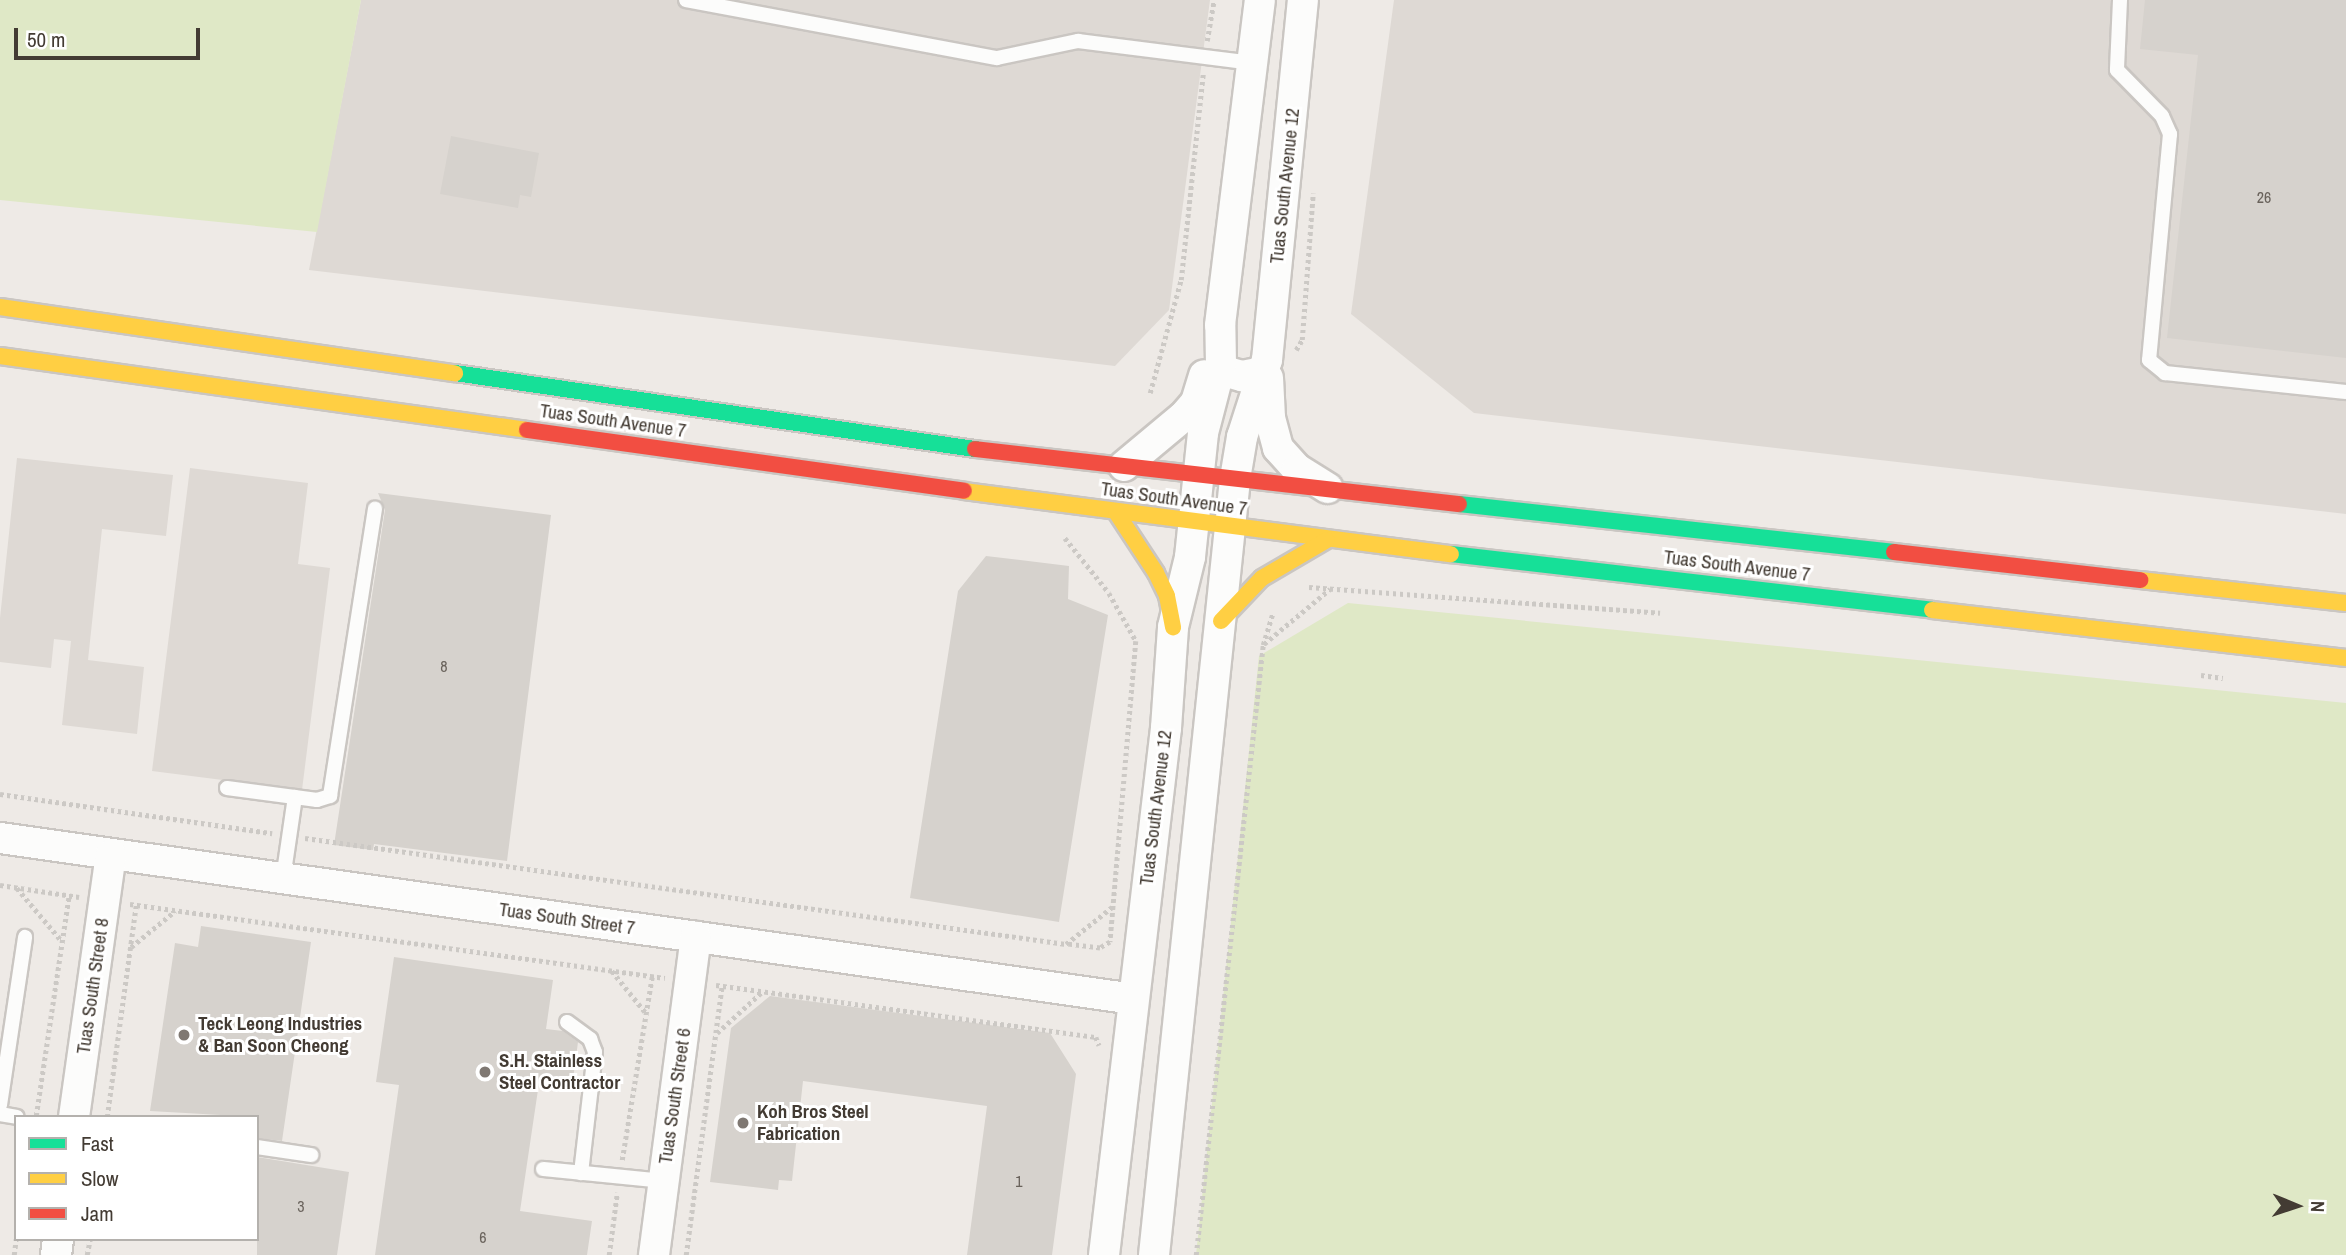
<!DOCTYPE html>
<style>
body{margin:0}
#map{position:relative;width:2346px;height:1255px;overflow:hidden;background:#eeeae6;font-family:"Archivo Narrow",sans-serif}
div>[style]{position:absolute}
.industrial>*{inset:0;background:#ded9d4}
.green>*{inset:0;background:#dfe8c6}
.building>*{inset:0;background:#d6d2cd}
.path>*{height:4.5px;margin-top:-2.25px;transform-origin:0;background:repeating-linear-gradient(90deg,#ccc9c5 0 3.5px,transparent 0 7px)}
.roads{filter:drop-shadow(2px 0 #cac6c2) drop-shadow(-2px 0 #cac6c2) drop-shadow(0 2px #cac6c2) drop-shadow(0 -2px #cac6c2)}
.lane>*{height:14px;margin:-7px;padding:0 7px;transform-origin:7px;border-radius:7px;background:#fcfcfb}
.street>*{height:30px;margin:-15px;padding:0 15px;transform-origin:15px;border-radius:15px;background:#fcfcfb}
.fast>*{height:16px;margin:-8px;padding:0 8px;transform-origin:8px;border-radius:8px;background:#16e098}
.slow>*{height:16px;margin:-8px;padding:0 8px;transform-origin:8px;border-radius:8px;background:#ffcf43}
.jam>*{height:16px;margin:-8px;padding:0 8px;transform-origin:8px;border-radius:8px;background:#f24e42}
.dots>*{width:19px;height:19px;translate:-50% -50%;box-sizing:border-box;border:4px solid #fff;border-radius:50%}
span{translate:-50% -50%;white-space:nowrap;text-align:center;line-height:1.15;-webkit-text-stroke:6px #fff;paint-order:stroke}
.number-label{font-size:16px;color:#69625b}
.number-label span{-webkit-text-stroke-width:0}
.street-label{font-size:19px;color:#433b33}
.poi-label{font-size:19px;color:#433b33;font-weight:700}
.left{translate:0 -50%;text-align:left}
.legend{position:absolute;left:14px;top:1115px;width:245px;height:126px;box-sizing:border-box;background:#fff;border:2px solid #b4b1ad;margin:0;padding:9px 12px;list-style:none;font-size:21px;color:#433b33}
.legend li{display:flex;align-items:center;gap:14px;height:35px}
.legend b{width:35px;border:2px solid #b4b1ad}
.north{position:absolute;left:2262px;top:1171px;width:70px;height:70px;-webkit-text-stroke:5px #fff;paint-order:stroke;rotate:92deg;font-size:19px;font-weight:700;line-height:28px;text-align:center;color:#433b33}
.north::after{content:'';display:block;margin:auto;width:24px;height:32px;background:#433b33;clip-path:polygon(50% 0,100% 100%,50% 72%,0 100%)}
.scale{position:absolute;left:14px;top:28px;width:186px;height:32px;box-sizing:border-box;border:4px solid #433b33;border-top:0;padding-left:9px;font-size:21px;line-height:24px;white-space:nowrap;color:#433b33;-webkit-text-stroke:5px #fff;paint-order:stroke}
</style>
<div id="map">
<div class="industrial">
<div style="clip-path:polygon(361px 0,1210px 0,1169px 310px,1115px 366px,309px 270px)"></div>
<div style="clip-path:polygon(1394px 0,2346px 0,2346px 514px,1474px 413px,1351px 314px)"></div>
<div style="clip-path:polygon(17px 458px,173px 475px,166px 536px,102px 529px,88px 660px,144px 667px,137px 734px,62px 725px,71px 641px,54px 639px,51px 668px,0 662px,0 618px)"></div>
<div style="clip-path:polygon(190px 468px,308px 483px,298px 564px,330px 568px,302px 790px,152px 771px)"></div>
</div>
<div class="green">
<div style="clip-path:polygon(0 0,361px 0,317px 232px,0 200px)"></div>
<div style="clip-path:polygon(1348px 603px,2346px 703px,2346px 1255px,1196px 1255px,1259px 656px)"></div>
</div>
<div class="building">
<div style="clip-path:polygon(2145px 0,2346px 0,2346px 358px,2167px 338px,2198px 55px,2140px 49px)"></div>
<div style="clip-path:polygon(451px 136px,539px 153px,531px 197px,520px 195px,518px 208px,440px 194px)"></div>
<div style="clip-path:polygon(378px 493px,551px 515px,507px 861px,374px 844px,373px 850px,334px 845px,385px 510px)"></div>
<div style="clip-path:polygon(986px 556px,1069px 566px,1068px 599px,1108px 615px,1059px 922px,910px 898px,958px 591px)"></div>
<div style="clip-path:polygon(201px 926px,311px 942px,282px 1141px,257px 1138px,257px 1117px,150px 1111px,175px 943px,198px 947px)"></div>
<div style="clip-path:polygon(394px 957px,553px 980px,546px 1029px,563px 1031px,578px 1042px,572px 1087px,539px 1083px,520px 1211px,592px 1221px,587px 1255px,375px 1255px,399px 1085px,376px 1082px)"></div>
<div style="clip-path:polygon(770px 996px,1050px 1033px,1076px 1074px,1052px 1255px,967px 1255px,987px 1106px,803px 1081px,792px 1181px,779px 1180px,778px 1190px,710px 1182px,731px 1028px)"></div>
<div style="clip-path:polygon(257px 1157px,349px 1172px,337px 1255px,257px 1255px)"></div>
</div>
<div class="path">
<div style="left:1207px;top:41px;width:42px;rotate:-80.3deg"></div>
<div style="left:1296px;top:350px;width:12px;rotate:-59deg"></div>
<div style="left:1302px;top:340px;width:147px;rotate:-85.7deg"></div>
<div style="left:1150px;top:393px;width:117px;rotate:-74.7deg"></div>
<div style="left:1181px;top:280px;width:207px;rotate:-83.9deg"></div>
<div style="left:1065px;top:538px;width:70px;rotate:51.3deg"></div>
<div style="left:1109px;top:593px;width:55px;rotate:60.6deg"></div>
<div style="left:1136px;top:641px;width:302px;rotate:94.9deg"></div>
<div style="left:1110px;top:942px;width:12px;rotate:149deg"></div>
<div style="left:1100px;top:948px;width:34px;rotate:-173deg"></div>
<div style="left:1309px;top:587px;width:352px;rotate:4.2deg"></div>
<div style="left:1264px;top:644px;width:86px;rotate:-39.8deg"></div>
<div style="left:2201px;top:675px;width:22px;rotate:8deg"></div>
<div style="left:0;top:794px;width:275px;rotate:8.2deg"></div>
<div style="left:305px;top:838px;width:768px;rotate:7.93deg"></div>
<div style="left:1066px;top:944px;width:59px;rotate:-38.8deg"></div>
<div style="left:0;top:885px;width:80px;rotate:8.6deg"></div>
<div style="left:17px;top:888px;width:68px;rotate:49.8deg"></div>
<div style="left:130px;top:904px;width:540px;rotate:7.88deg"></div>
<div style="left:131px;top:947px;width:57px;rotate:-39.3deg"></div>
<div style="left:612px;top:971px;width:54px;rotate:51deg"></div>
<div style="left:716px;top:985px;width:384px;rotate:7.8deg"></div>
<div style="left:1096px;top:1037px;width:9px;rotate:69deg"></div>
<div style="left:717px;top:1033px;width:62px;rotate:-42.4deg"></div>
<div style="left:36px;top:1116px;width:222px;rotate:-81.5deg"></div>
<div style="left:107px;top:1117px;width:214px;rotate:-82.2deg"></div>
<div style="left:622px;top:1160px;width:186px;rotate:-80.7deg"></div>
<div style="left:14px;top:1255px;width:16px;rotate:-83deg"></div>
<div style="left:87px;top:1255px;width:16px;rotate:-79deg"></div>
<div style="left:609px;top:1255px;width:63px;rotate:-82.6deg"></div>
<div style="left:686px;top:1255px;width:271px;rotate:-82.4deg"></div>
<div style="left:1196px;top:1255px;width:614px;rotate:-83.73deg"></div>
<div style="left:1263px;top:645px;width:34px;rotate:-73deg"></div>
</div>
<div class="roads">
<div class="lane">
<div style="left:686px;top:0;width:316px;rotate:10.6deg"></div>
<div style="left:997px;top:58px;width:83px;rotate:-11.9deg"></div>
<div style="left:1078px;top:41px;width:176px;rotate:7.2deg"></div>
<div style="left:2120px;top:0;width:70px;rotate:92.5deg"></div>
<div style="left:2117px;top:70px;width:64px;rotate:45.6deg"></div>
<div style="left:2162px;top:116px;width:20px;rotate:66deg"></div>
<div style="left:2170px;top:134px;width:227px;rotate:95.3deg"></div>
<div style="left:2149px;top:360px;width:21px;rotate:39deg"></div>
<div style="left:2165px;top:373px;width:182px;rotate:6deg"></div>
<div style="left:227px;top:788px;width:91px;rotate:7.6deg"></div>
<div style="left:317px;top:800px;width:14px;rotate:-17deg"></div>
<div style="left:330px;top:796px;width:291px;rotate:-81.1deg"></div>
<div style="left:283px;top:879px;width:83px;rotate:-81.7deg"></div>
<div style="left:567px;top:1022px;width:29px;rotate:36deg"></div>
<div style="left:590px;top:1039px;width:14px;rotate:69deg"></div>
<div style="left:595px;top:1052px;width:122px;rotate:96.6deg"></div>
<div style="left:0;top:1105px;width:170px;rotate:-81.5deg"></div>
<div style="left:0;top:1114px;width:17px;rotate:10deg"></div>
<div style="left:257px;top:1147px;width:55px;rotate:8.4deg"></div>
<div style="left:543px;top:1169px;width:122px;rotate:5.7deg"></div>
</div>
<div class="street">
<div style="left:1221px;top:364px;width:8px;rotate:67deg"></div>
<div style="left:1224px;top:371px;width:19px;rotate:16deg"></div>
<div style="left:1242px;top:376px;width:21px;rotate:-11deg"></div>
<div style="left:1263px;top:372px;width:13px;rotate:-72deg"></div>
<div style="left:1267px;top:360px;width:362px;rotate:-84.3deg"></div>
<div style="left:1268px;top:378px;width:40px;rotate:87.1deg"></div>
<div style="left:1270px;top:418px;width:31px;rotate:75deg"></div>
<div style="left:1278px;top:448px;width:28px;rotate:48deg"></div>
<div style="left:1297px;top:469px;width:36px;rotate:32deg"></div>
<div style="left:1124px;top:466px;width:78px;rotate:-39.8deg"></div>
<div style="left:1184px;top:416px;width:18px;rotate:-49deg"></div>
<div style="left:1196px;top:402px;width:28px;rotate:-73deg"></div>
<div style="left:0;top:838px;width:1145px;rotate:8.08deg"></div>
<div style="left:74px;top:1117px;width:265px;rotate:-82deg"></div>
<div style="left:56px;top:1255px;width:16px;rotate:-83deg"></div>
<div style="left:654px;top:1255px;width:321px;rotate:-82.5deg"></div>
<div style="left:1104px;top:1255px;width:531px;rotate:-83.29deg"></div>
<div style="left:1166px;top:728px;width:101px;rotate:-86deg"></div>
<div style="left:1173px;top:627px;width:72px;rotate:-76.3deg"></div>
<div style="left:1190px;top:557px;width:125px;rotate:-84deg"></div>
<div style="left:1203px;top:433px;width:71px;rotate:-75.4deg"></div>
<div style="left:1221px;top:364px;width:39px;rotate:-91deg"></div>
<div style="left:1220px;top:325px;width:327px;rotate:-83deg"></div>
<div style="left:1154px;top:1255px;width:780px;rotate:-84.04deg"></div>
<div style="left:1235px;top:479px;width:43px;rotate:-80.5deg"></div>
<div style="left:1242px;top:437px;width:68px;rotate:-72.1deg"></div>
</div>
<div class="fast">
<div style="left:455px;top:373px;width:526px;rotate:8.32deg"></div>
<div style="left:1459px;top:504px;width:438px;rotate:6.3deg"></div>
<div style="left:1451px;top:554px;width:484px;rotate:6.6deg"></div>
</div>
<div class="slow">
<div style="left:0;top:307px;width:460px;rotate:8.3deg"></div>
<div style="left:0;top:356px;width:532px;rotate:7.99deg"></div>
<div style="left:964px;top:491px;width:491px;rotate:7.4deg"></div>
<div style="left:1116px;top:512px;width:73px;rotate:56.7deg"></div>
<div style="left:1156px;top:573px;width:25px;rotate:64deg"></div>
<div style="left:1167px;top:596px;width:32px;rotate:79deg"></div>
<div style="left:2140px;top:580px;width:207px;rotate:6.4deg"></div>
<div style="left:1932px;top:610px;width:417px;rotate:6.6deg"></div>
<div style="left:1221px;top:621px;width:59px;rotate:-46.4deg"></div>
<div style="left:1262px;top:578px;width:75px;rotate:-30.3deg"></div>
</div>
<div class="jam">
<div style="left:527px;top:430px;width:441px;rotate:7.9deg"></div>
<div style="left:975px;top:449px;width:487px;rotate:6.5deg"></div>
<div style="left:1894px;top:552px;width:248px;rotate:6.5deg"></div>
</div>
</div>
<div class="dots">
<div style="left:184px;top:1035px;background:#7f7872"></div>
<div style="left:485px;top:1072px;background:#7f7872"></div>
<div style="left:743px;top:1123px;background:#7f7872"></div>
</div>
<div class="number-label">
<span style="left:2264px;top:197px">26</span>
<span style="left:444px;top:666px">8</span>
<span style="left:1019px;top:1181px">1</span>
<span style="left:301px;top:1206px">3</span>
<span style="left:483px;top:1237px">6</span>
</div>
<div class="street-label">
<span style="left:1285px;top:186px;rotate:-84deg">Tuas South Avenue 12</span>
<span style="left:613px;top:421px;rotate:8deg">Tuas South Avenue 7</span>
<span style="left:1174px;top:499px;rotate:8deg">Tuas South Avenue 7</span>
<span style="left:1737px;top:566px;rotate:7deg">Tuas South Avenue 7</span>
<span style="left:1156px;top:808px;rotate:-83deg">Tuas South Avenue 12</span>
<span style="left:567px;top:919px;rotate:8deg">Tuas South Street 7</span>
<span style="left:93px;top:986px;rotate:-82deg">Tuas South Street 8</span>
<span style="left:675px;top:1096px;rotate:-82deg">Tuas South Street 6</span>
</div>
<div class="poi-label">
<span class="left" style="left:198px;top:1035px">Teck Leong Industries<br>&amp; Ban Soon Cheong</span>
<span class="left" style="left:499px;top:1072px">S.H. Stainless<br>Steel Contractor</span>
<span class="left" style="left:757px;top:1123px">Koh Bros Steel<br>Fabrication</span>
</div>
<ul class="legend">
<li><b style="height:9px;background:#16e098"></b>Fast</li>
<li><b style="height:9px;background:#ffcf43"></b>Slow</li>
<li><b style="height:9px;background:#f24e42"></b>Jam</li>
</ul>
<div class="north">N</div>
<div class="scale">50 m</div>
</div>
